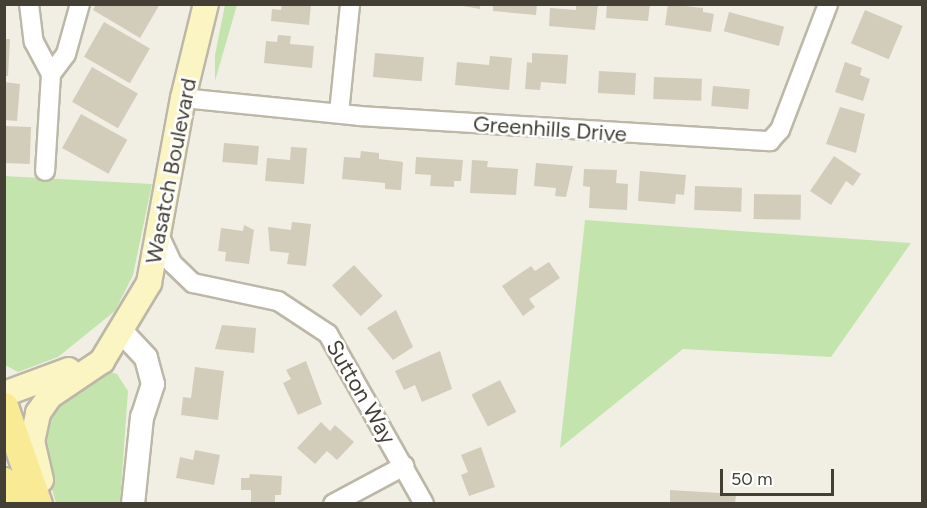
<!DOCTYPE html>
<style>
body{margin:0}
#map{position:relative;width:927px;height:508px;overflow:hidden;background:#f1efe4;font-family:Figtree,sans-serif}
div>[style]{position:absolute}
.green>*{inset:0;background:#c4e4ae}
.building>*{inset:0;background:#d2ccba;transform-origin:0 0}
.roads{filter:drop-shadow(2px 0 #bcb7a7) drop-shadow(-2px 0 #bcb7a7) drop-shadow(0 2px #bcb7a7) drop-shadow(0 -2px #bcb7a7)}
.minor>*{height:18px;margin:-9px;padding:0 9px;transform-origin:9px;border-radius:9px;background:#fff}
.tertiary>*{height:22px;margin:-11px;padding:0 11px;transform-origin:11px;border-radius:11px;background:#fff}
.secondary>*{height:24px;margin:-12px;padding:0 12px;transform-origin:12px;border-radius:12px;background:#fbf5c3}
.primary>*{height:27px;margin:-13.5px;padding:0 13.5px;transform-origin:13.5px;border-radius:13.5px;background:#f9ea95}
span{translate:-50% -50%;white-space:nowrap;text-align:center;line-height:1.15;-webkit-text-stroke:5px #fff;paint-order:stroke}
.street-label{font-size:22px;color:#433f34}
.frame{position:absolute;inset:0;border:6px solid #433f34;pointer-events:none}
.scale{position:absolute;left:720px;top:469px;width:114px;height:27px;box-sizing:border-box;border:3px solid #433f34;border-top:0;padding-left:8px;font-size:18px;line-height:21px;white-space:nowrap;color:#433f34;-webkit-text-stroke:4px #fff;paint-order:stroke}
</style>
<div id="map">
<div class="green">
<div style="clip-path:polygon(225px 5px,237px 5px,215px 81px,215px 55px)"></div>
<div style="clip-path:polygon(4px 176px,152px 184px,133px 275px,115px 311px,58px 357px,18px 372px,5px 365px)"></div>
<div style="clip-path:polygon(585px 220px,911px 243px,831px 357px,683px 349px,560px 448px)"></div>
<div style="clip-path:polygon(107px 371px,117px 374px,128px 391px,120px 503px,56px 503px,42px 454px,45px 417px)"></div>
</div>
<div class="building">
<div style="clip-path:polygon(96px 4px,160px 4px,140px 38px,93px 10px)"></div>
<div style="clip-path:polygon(282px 4px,311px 4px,309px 25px,271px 21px,272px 9px,281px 10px)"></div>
<div style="clip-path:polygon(452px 4px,480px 4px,480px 9px)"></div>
<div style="clip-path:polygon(493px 4px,537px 4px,536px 15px,493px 11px)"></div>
<div style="clip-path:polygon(576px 4px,598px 4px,595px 30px,549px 26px,550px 8px,576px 10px)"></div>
<div style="clip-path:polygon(607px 4px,650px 4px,648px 21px,606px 18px)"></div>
<div style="clip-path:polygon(668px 4px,703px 8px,703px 12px,714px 14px,711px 32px,665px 25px)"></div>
<div style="left:865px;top:10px;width:41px;height:36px;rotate:23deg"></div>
<div style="left:729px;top:12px;width:57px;height:20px;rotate:15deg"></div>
<div style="left:104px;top:22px;width:53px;height:40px;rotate:30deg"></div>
<div style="clip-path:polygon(278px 35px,291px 36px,290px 44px,314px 46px,312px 68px,264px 63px,266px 41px,277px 42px)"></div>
<div style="clip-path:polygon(4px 39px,10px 39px,8px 76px,4px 76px)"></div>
<div style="left:375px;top:53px;width:49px;height:24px;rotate:5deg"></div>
<div style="clip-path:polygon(532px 53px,568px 55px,566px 84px,541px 82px,540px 90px,525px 89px,527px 62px,532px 63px)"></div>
<div style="clip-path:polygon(490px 56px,512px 58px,509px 90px,455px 85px,457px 62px,489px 65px)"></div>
<div style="clip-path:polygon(845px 62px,862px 68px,860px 75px,870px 79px,863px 101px,835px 92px)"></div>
<div style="left:92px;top:67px;width:53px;height:40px;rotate:30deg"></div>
<div style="left:599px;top:71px;width:37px;height:22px;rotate:3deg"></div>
<div style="left:654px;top:77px;width:48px;height:22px;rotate:2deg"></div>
<div style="clip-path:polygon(4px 82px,20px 84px,17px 121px,4px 120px)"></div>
<div style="left:713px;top:86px;width:37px;height:20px;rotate:5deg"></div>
<div style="clip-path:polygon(840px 107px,865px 114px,856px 153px,826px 144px)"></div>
<div style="left:81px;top:114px;width:53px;height:39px;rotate:29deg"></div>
<div style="left:4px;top:126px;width:27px;height:37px;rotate:2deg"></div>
<div style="left:224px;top:143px;width:35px;height:19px;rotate:5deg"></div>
<div style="clip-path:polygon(291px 147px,307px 148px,304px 184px,265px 181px,267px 158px,290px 160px)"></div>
<div style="clip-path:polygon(361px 151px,379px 153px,379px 159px,403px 162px,401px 190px,385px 189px,385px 183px,342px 179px,344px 157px,360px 158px)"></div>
<div style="clip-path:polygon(834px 156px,861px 174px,853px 186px,846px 181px,831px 205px,810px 191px)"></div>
<div style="clip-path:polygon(416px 157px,463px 160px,461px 181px,454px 181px,454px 187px,430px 186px,431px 175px,415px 174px)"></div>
<div style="clip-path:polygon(472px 160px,488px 161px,487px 167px,518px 169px,516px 195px,470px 193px)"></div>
<div style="clip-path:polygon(536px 163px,573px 166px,566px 197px,555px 196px,556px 188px,534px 186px)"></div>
<div style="clip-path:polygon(584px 169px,617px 170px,616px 183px,628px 184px,627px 210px,589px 208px,590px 187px,583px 186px)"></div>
<div style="clip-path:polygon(640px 171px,686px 175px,684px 195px,676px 194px,675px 204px,638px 201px)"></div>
<div style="left:695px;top:186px;width:47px;height:24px;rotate:2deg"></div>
<div style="left:754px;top:194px;width:47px;height:25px;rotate:1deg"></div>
<div style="clip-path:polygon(292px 222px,311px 224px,306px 266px,287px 264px,289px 253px,270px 251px,268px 227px,291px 230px)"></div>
<div style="clip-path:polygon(244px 225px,254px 230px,249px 264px,225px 261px,226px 252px,218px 251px,221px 228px,243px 231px)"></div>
<div style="clip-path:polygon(549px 262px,560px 278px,529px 299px,535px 307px,523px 316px,502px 286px,531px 266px,535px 271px)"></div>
<div style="left:354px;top:265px;width:42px;height:30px;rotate:47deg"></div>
<div style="clip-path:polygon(396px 310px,413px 347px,393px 360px,367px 328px)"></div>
<div style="clip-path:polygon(222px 325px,256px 328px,254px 353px,215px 349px)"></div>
<div style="clip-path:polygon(440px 351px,452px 389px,422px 402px,415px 385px,404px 390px,395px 371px)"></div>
<div style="clip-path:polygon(306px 361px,322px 404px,298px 415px,283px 383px,291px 379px,286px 370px)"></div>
<div style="clip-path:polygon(195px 367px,224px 371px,218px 420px,181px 415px,183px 397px,191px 398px)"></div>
<div style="left:500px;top:380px;width:36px;height:32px;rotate:63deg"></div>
<div style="clip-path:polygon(321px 422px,330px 431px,335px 425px,354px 442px,337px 460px,327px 451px,315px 464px,297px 448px)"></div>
<div style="clip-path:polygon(481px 447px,495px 487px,469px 496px,461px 475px,468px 472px,461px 455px)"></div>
<div style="clip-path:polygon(195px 450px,220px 455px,214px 485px,176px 478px,180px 457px,193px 460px)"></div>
<div style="clip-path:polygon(250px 474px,282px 476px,281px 495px,275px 495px,275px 504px,251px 504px,251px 490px,241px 490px,241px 478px,249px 478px)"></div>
<div style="clip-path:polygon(670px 490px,736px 494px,735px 504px,670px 504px)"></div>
</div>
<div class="roads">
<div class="minor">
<div style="left:29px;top:4px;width:38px;rotate:83deg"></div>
<div style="left:34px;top:42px;width:36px;rotate:62deg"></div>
<div style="left:51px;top:74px;width:97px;rotate:93.5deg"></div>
<div style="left:51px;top:74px;width:25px;rotate:-53deg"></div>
<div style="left:66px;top:54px;width:52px;rotate:-74.4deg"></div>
<div style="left:183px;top:98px;width:177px;rotate:5.8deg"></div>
<div style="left:359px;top:116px;width:412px;rotate:3.5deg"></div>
<div style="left:770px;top:141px;width:15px;rotate:-48deg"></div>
<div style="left:780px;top:130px;width:135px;rotate:-69.1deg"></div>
<div style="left:339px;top:113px;width:110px;rotate:-84.2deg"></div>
<div style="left:160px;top:237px;width:29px;rotate:65deg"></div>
<div style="left:172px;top:263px;width:29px;rotate:44deg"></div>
<div style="left:193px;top:283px;width:87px;rotate:12deg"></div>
<div style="left:278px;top:301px;width:60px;rotate:33.4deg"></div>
<div style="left:328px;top:334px;width:195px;rotate:60.5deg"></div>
<div style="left:333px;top:504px;width:81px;rotate:-28.2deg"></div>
</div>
<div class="tertiary">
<div style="left:122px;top:332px;width:35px;rotate:47deg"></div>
<div style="left:146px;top:358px;width:27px;rotate:75deg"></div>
<div style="left:153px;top:384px;width:35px;rotate:108deg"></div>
<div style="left:142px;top:417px;width:87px;rotate:95.9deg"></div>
</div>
<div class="secondary">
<div style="left:4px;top:394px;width:69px;rotate:-20.3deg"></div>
<div style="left:41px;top:480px;width:39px;rotate:-103deg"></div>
<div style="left:32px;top:442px;width:30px;rotate:-78deg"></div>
<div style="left:38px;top:413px;width:21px;rotate:-55deg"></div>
<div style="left:50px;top:396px;width:63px;rotate:-33.9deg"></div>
<div style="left:102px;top:361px;width:91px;rotate:-58.9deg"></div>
<div style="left:149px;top:283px;width:188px;rotate:-79.6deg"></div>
<div style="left:183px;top:98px;width:97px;rotate:-76.3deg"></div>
</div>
<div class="primary">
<div style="left:4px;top:406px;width:104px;rotate:70.9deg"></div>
<div style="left:4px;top:481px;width:24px;rotate:71deg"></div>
</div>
</div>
<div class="street-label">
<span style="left:550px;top:129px;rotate:4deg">Greenhills Drive</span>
<span style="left:171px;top:171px;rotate:-79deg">Wasatch Boulevard</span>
<span style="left:361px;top:392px;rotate:60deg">Sutton Way</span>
</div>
<div class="frame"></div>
<div class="scale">50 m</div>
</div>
